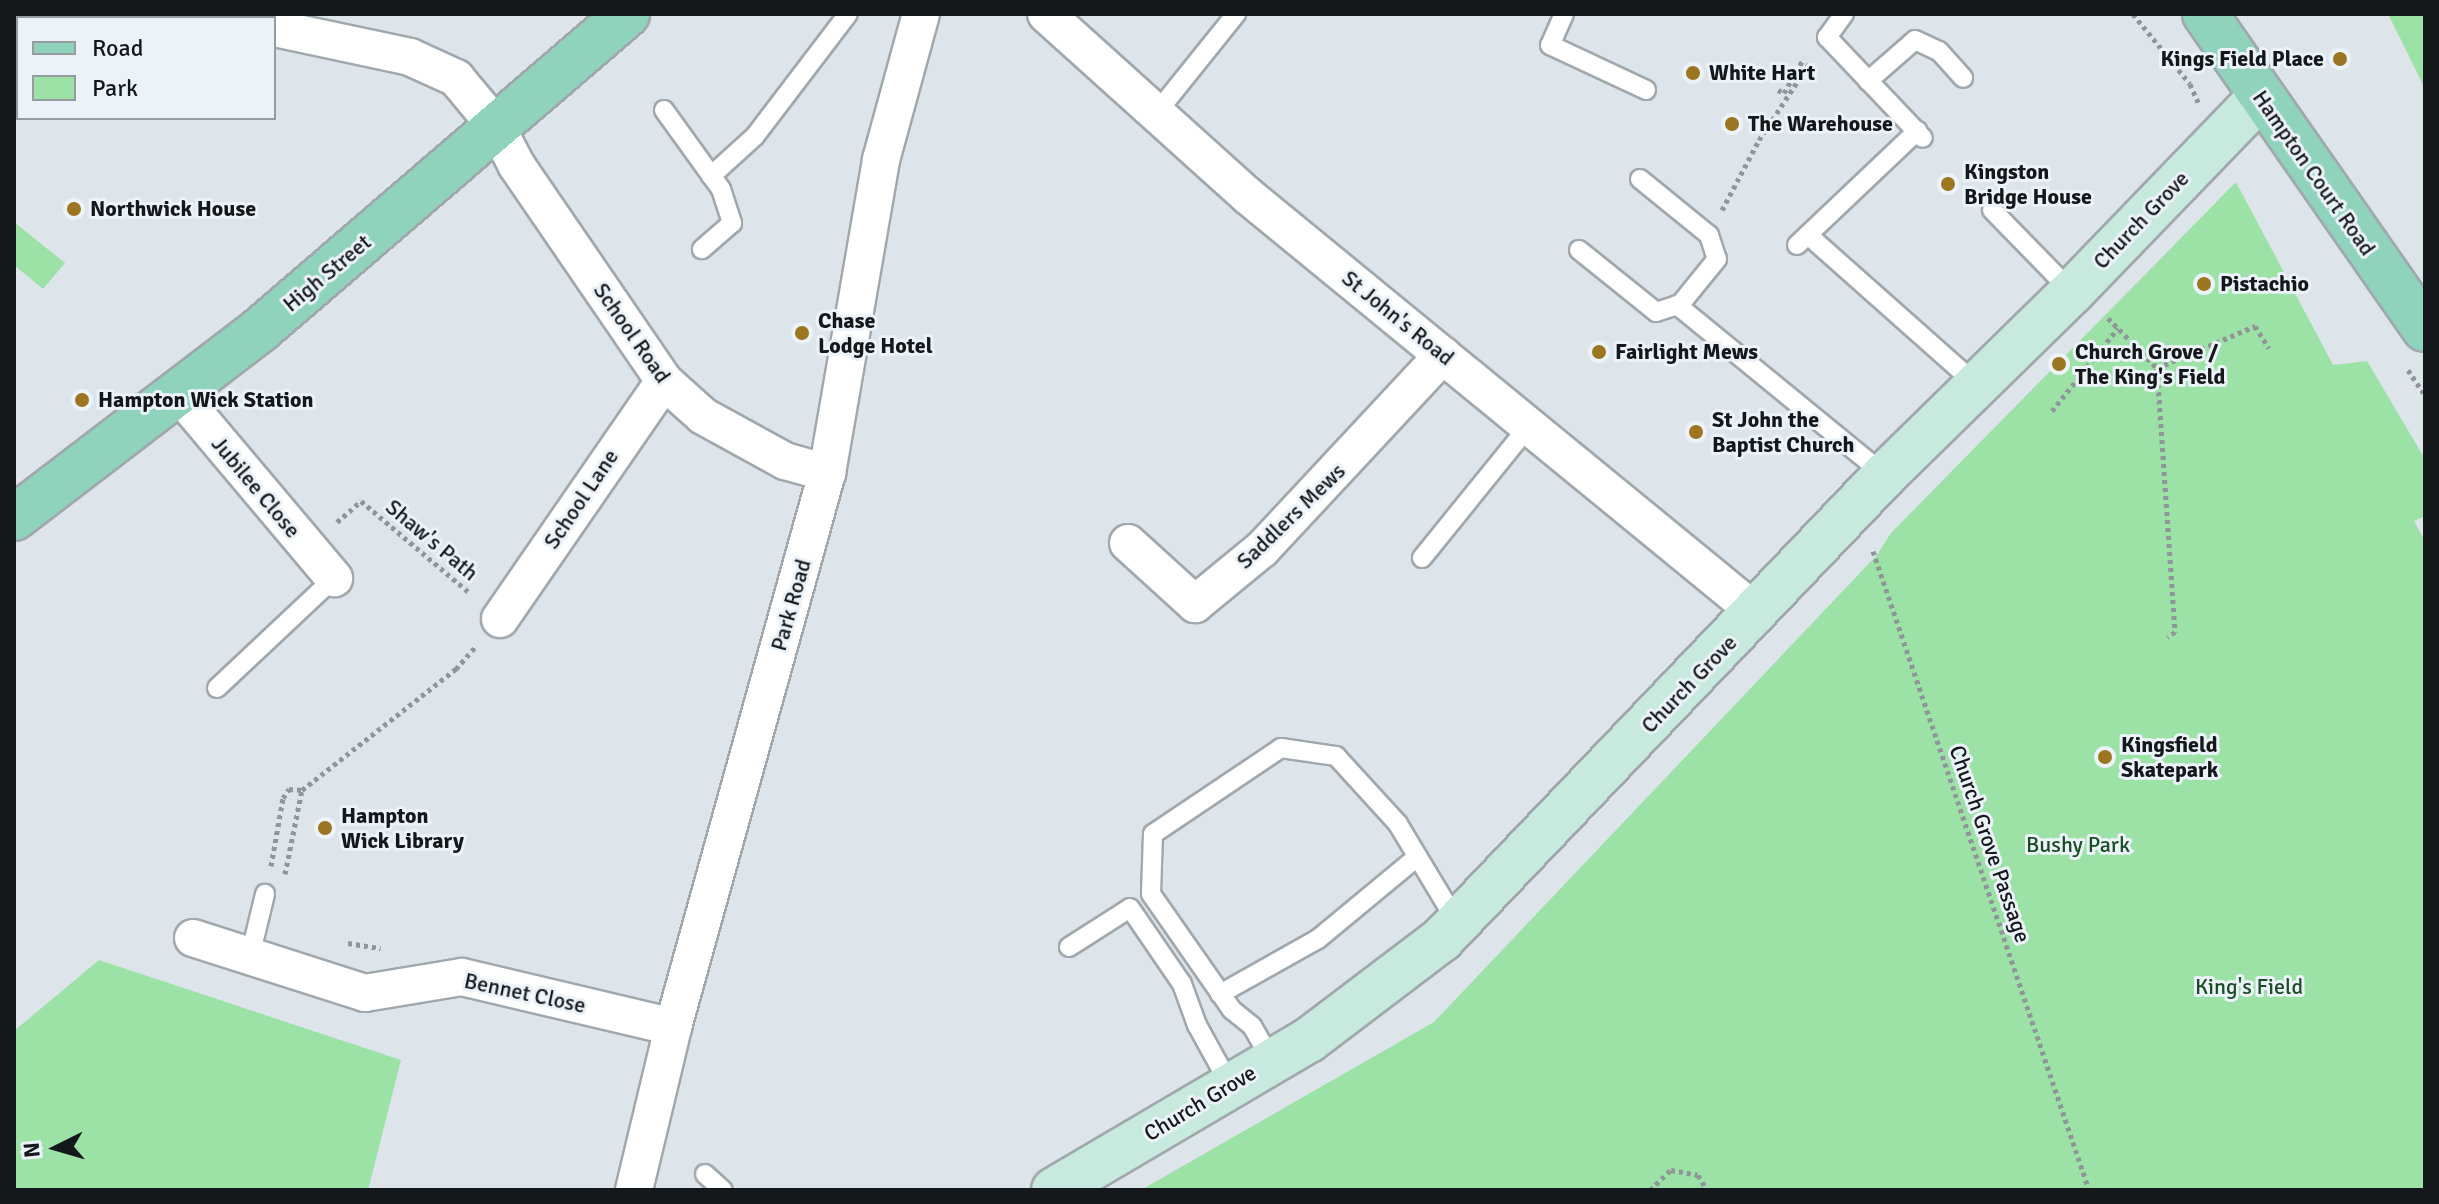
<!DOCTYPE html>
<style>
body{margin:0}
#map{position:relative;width:2439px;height:1204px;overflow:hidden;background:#dde5eb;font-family:Signika,sans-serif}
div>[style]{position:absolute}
.green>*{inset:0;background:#9ce1a6}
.path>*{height:5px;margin-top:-2.5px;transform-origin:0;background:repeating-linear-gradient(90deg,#8f9599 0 4px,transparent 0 8px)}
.roads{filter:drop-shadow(2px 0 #a0a8ad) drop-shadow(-2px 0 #a0a8ad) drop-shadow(0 2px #a0a8ad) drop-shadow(0 -2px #a0a8ad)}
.service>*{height:18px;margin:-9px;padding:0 9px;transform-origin:9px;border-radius:9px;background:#fff}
.minor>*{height:36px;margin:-18px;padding:0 18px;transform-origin:18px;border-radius:18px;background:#fff}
.secondary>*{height:44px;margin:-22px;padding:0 22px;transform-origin:22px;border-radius:22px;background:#c7e9de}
.primary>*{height:44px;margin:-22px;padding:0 22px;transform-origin:22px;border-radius:22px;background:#8fd3bc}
.dots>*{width:22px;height:22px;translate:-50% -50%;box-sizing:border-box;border:4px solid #ebf2f8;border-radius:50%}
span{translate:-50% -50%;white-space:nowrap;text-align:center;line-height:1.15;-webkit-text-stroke:6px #ebf2f8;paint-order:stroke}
.poi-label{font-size:22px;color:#15181a;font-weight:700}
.right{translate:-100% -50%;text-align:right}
.left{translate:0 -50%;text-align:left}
.street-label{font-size:22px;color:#15181a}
.park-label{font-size:22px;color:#1a4d26}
.frame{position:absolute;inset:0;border:16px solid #15181a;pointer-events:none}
.legend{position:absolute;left:16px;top:16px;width:260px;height:104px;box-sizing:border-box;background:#ebf2f8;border:2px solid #959b9f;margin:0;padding:10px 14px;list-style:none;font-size:24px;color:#15181a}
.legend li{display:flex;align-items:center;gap:16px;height:40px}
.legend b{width:40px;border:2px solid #959b9f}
.north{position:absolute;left:16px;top:1108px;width:80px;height:80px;-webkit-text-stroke:6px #ebf2f8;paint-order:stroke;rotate:265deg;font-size:22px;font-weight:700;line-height:32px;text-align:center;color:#15181a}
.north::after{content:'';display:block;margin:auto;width:28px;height:36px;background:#15181a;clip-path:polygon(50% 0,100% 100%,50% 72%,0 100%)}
</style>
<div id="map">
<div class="green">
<div style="clip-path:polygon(2388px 14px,2425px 14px,2425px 89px,2408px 54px)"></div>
<div style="clip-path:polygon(2236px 182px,2333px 365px,2367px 361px,2425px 459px,2425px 516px,2414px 521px,2425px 541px,2425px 1190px,1141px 1190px,1434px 1022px,1877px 555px,1891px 533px)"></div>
<div style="clip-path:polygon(14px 222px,65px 263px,43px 289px,14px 265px)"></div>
<div style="clip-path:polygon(99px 960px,401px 1060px,368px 1190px,14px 1190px,14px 1031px)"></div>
</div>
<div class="path">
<div style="left:2133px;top:14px;width:90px;rotate:50.8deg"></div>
<div style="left:2190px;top:84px;width:20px;rotate:66deg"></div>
<div style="left:1778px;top:90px;width:7px;rotate:27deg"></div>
<div style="left:1784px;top:93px;width:40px;rotate:-60.3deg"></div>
<div style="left:1722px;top:210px;width:79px;rotate:-62.1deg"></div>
<div style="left:1759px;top:140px;width:91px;rotate:-56.7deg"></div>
<div style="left:2108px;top:318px;width:70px;rotate:45.6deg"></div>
<div style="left:2157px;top:368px;width:265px;rotate:86.1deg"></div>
<div style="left:2175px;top:632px;width:9px;rotate:148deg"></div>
<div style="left:2157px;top:368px;width:107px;rotate:-23.2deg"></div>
<div style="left:2255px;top:326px;width:26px;rotate:58deg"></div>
<div style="left:2408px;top:370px;width:30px;rotate:56deg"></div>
<div style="left:2052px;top:411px;width:106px;rotate:-51.5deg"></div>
<div style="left:337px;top:522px;width:32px;rotate:-41deg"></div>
<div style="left:361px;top:501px;width:143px;rotate:40.2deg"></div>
<div style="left:1873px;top:551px;width:675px;rotate:71.32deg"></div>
<div style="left:271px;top:866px;width:69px;rotate:-80deg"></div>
<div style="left:283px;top:798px;width:11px;rotate:-56deg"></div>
<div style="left:289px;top:789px;width:13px;rotate:4deg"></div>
<div style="left:285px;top:874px;width:86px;rotate:-78.6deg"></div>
<div style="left:302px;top:790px;width:196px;rotate:-38.2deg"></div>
<div style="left:456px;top:669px;width:29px;rotate:-49deg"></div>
<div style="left:348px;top:943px;width:33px;rotate:9deg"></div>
<div style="left:1650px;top:1190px;width:29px;rotate:-44deg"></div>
<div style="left:1671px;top:1170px;width:27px;rotate:10deg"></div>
<div style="left:1698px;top:1175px;width:17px;rotate:59deg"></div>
</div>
<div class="roads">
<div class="service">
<div style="left:1564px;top:14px;width:34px;rotate:114deg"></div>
<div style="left:1550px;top:45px;width:106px;rotate:25.1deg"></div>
<div style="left:1844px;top:14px;width:29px;rotate:126deg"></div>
<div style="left:1827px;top:37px;width:139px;rotate:46.5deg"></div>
<div style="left:1868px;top:81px;width:62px;rotate:-41.1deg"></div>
<div style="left:1915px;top:40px;width:26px;rotate:25deg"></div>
<div style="left:1939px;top:51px;width:36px;rotate:48deg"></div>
<div style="left:664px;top:110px;width:97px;rotate:54.2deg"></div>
<div style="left:721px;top:189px;width:36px;rotate:72deg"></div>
<div style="left:732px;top:223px;width:40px;rotate:139deg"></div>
<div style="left:1154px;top:116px;width:131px;rotate:-51.2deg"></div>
<div style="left:711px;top:176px;width:59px;rotate:-42.3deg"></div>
<div style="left:755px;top:136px;width:153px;rotate:-52.7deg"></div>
<div style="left:1640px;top:179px;width:89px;rotate:39.1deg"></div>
<div style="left:1709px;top:235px;width:25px;rotate:72deg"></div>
<div style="left:1717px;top:259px;width:62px;rotate:129.1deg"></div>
<div style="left:1992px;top:210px;width:115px;rotate:45.7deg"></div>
<div style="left:1808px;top:235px;width:226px;rotate:41.6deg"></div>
<div style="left:1797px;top:245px;width:166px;rotate:-43.5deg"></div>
<div style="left:1579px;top:250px;width:99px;rotate:38.8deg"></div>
<div style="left:1656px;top:312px;width:22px;rotate:-18deg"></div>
<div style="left:1677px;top:305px;width:269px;rotate:39.3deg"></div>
<div style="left:1422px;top:558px;width:170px;rotate:-51deg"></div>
<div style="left:217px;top:688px;width:161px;rotate:-43.2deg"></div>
<div style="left:1069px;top:947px;width:72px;rotate:-32.6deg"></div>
<div style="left:1130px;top:908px;width:92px;rotate:55.6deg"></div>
<div style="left:1182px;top:984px;width:44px;rotate:69.9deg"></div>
<div style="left:1197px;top:1025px;width:68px;rotate:61.2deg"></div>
<div style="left:250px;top:956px;width:64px;rotate:-76.4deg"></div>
<div style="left:1220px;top:994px;width:112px;rotate:-29.3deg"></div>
<div style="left:1318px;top:939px;width:129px;rotate:-39.6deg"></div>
<div style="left:1272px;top:1061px;width:40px;rotate:-119.7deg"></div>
<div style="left:1252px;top:1026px;width:26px;rotate:-141deg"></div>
<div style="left:1232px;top:1010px;width:141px;rotate:-124.9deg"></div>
<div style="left:1151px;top:894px;width:60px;rotate:-88.1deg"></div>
<div style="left:1153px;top:834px;width:154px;rotate:-33.9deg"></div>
<div style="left:1281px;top:748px;width:56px;rotate:8.3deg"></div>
<div style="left:1336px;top:756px;width:92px;rotate:47.6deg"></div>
<div style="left:1398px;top:824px;width:117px;rotate:59deg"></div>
<div style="left:705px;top:1174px;width:24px;rotate:42deg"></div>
</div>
<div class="minor">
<div style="left:186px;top:14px;width:25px;rotate:9deg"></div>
<div style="left:1046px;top:14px;width:272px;rotate:42deg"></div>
<div style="left:1248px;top:196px;width:658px;rotate:39.33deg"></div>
<div style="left:274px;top:28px;width:139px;rotate:12deg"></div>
<div style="left:410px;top:57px;width:51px;rotate:24.5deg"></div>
<div style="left:456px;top:78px;width:62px;rotate:50.2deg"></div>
<div style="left:496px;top:126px;width:45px;rotate:62.3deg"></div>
<div style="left:517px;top:166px;width:260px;rotate:55.6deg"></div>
<div style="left:664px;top:381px;width:52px;rotate:41.9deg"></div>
<div style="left:703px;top:416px;width:94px;rotate:28.8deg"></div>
<div style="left:785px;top:461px;width:44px;rotate:15.9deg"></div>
<div style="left:179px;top:394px;width:241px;rotate:49.9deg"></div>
<div style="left:1128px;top:543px;width:91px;rotate:42.3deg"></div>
<div style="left:1195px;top:604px;width:87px;rotate:-39.4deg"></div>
<div style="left:1262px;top:549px;width:265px;rotate:-47deg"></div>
<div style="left:500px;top:619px;width:289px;rotate:-55.4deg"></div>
<div style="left:193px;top:938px;width:181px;rotate:17.7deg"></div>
<div style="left:365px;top:993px;width:98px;rotate:-9.4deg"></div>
<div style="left:462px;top:977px;width:217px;rotate:13.3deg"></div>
<div style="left:634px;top:1190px;width:168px;rotate:-76.5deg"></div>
<div style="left:673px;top:1027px;width:575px;rotate:-74.47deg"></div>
<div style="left:827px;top:473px;width:318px;rotate:-80.2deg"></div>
<div style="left:881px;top:160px;width:151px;rotate:-74.7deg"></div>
</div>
<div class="secondary">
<div style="left:1054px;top:1190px;width:296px;rotate:-30.5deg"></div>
<div style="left:1309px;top:1040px;width:167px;rotate:-37.2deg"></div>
<div style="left:1442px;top:939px;width:642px;rotate:-46.33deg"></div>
<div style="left:1885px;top:475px;width:262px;rotate:-44.4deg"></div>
<div style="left:2072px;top:292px;width:271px;rotate:-46deg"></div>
</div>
<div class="primary">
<div style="left:2205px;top:14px;width:384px;rotate:55.1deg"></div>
<div style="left:14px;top:518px;width:311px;rotate:-37.4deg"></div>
<div style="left:261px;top:329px;width:483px;rotate:-40.7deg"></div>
</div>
</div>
<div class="dots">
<div style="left:2340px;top:59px;background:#9c7521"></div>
<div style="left:1693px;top:73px;background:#9c7521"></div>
<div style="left:1732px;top:124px;background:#9c7521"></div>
<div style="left:1948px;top:184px;background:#9c7521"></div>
<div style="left:74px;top:209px;background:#9c7521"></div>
<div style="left:2204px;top:284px;background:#9c7521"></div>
<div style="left:802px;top:333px;background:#9c7521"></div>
<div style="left:1599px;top:352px;background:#9c7521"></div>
<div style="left:2059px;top:364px;background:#9c7521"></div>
<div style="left:82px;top:400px;background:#9c7521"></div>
<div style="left:1696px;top:432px;background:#9c7521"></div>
<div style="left:2105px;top:757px;background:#9c7521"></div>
<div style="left:325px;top:828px;background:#9c7521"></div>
</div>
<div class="poi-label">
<span class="right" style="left:2324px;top:59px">Kings Field Place</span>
<span class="left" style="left:1709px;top:73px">White Hart</span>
<span class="left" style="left:1748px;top:124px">The Warehouse</span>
<span class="left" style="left:1964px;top:184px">Kingston<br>Bridge House</span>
<span class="left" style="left:90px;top:209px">Northwick House</span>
<span class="left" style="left:2220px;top:284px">Pistachio</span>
<span class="left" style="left:818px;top:333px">Chase<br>Lodge Hotel</span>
<span class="left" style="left:2075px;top:364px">Church Grove /<br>The King's Field</span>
<span class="left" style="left:1615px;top:352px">Fairlight Mews</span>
<span class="left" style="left:98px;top:400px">Hampton Wick Station</span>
<span class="left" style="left:1712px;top:432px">St John the<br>Baptist Church</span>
<span class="left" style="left:2121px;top:757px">Kingsfield<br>Skatepark</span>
<span class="left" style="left:341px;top:828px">Hampton<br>Wick Library</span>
</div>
<div class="street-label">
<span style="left:2314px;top:173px;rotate:55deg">Hampton Court Road</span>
<span style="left:2141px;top:220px;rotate:-46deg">Church Grove</span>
<span style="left:327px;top:273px;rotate:-40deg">High Street</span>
<span style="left:1398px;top:318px;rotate:39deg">St John's Road</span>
<span style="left:632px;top:333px;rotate:55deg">School Road</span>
<span style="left:256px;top:487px;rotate:50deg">Jubilee Close</span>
<span style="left:581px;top:499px;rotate:-56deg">School Lane</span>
<span style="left:1291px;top:516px;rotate:-44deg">Saddlers Mews</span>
<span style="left:432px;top:540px;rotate:40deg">Shaw's Path</span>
<span style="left:791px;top:605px;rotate:-74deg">Park Road</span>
<span style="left:1689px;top:684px;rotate:-46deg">Church Grove</span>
<span style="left:1990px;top:844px;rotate:71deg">Church Grove Passage</span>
<span style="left:525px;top:993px;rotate:12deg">Bennet Close</span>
<span style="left:1200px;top:1103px;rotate:-31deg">Church Grove</span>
</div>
<div class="park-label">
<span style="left:2078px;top:845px">Bushy Park</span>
<span style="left:2249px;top:987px">King's Field</span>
</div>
<div class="frame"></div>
<ul class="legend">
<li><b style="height:10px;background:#8fd3bc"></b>Road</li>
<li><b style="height:22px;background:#9ce1a6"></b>Park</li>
</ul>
<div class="north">N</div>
</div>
